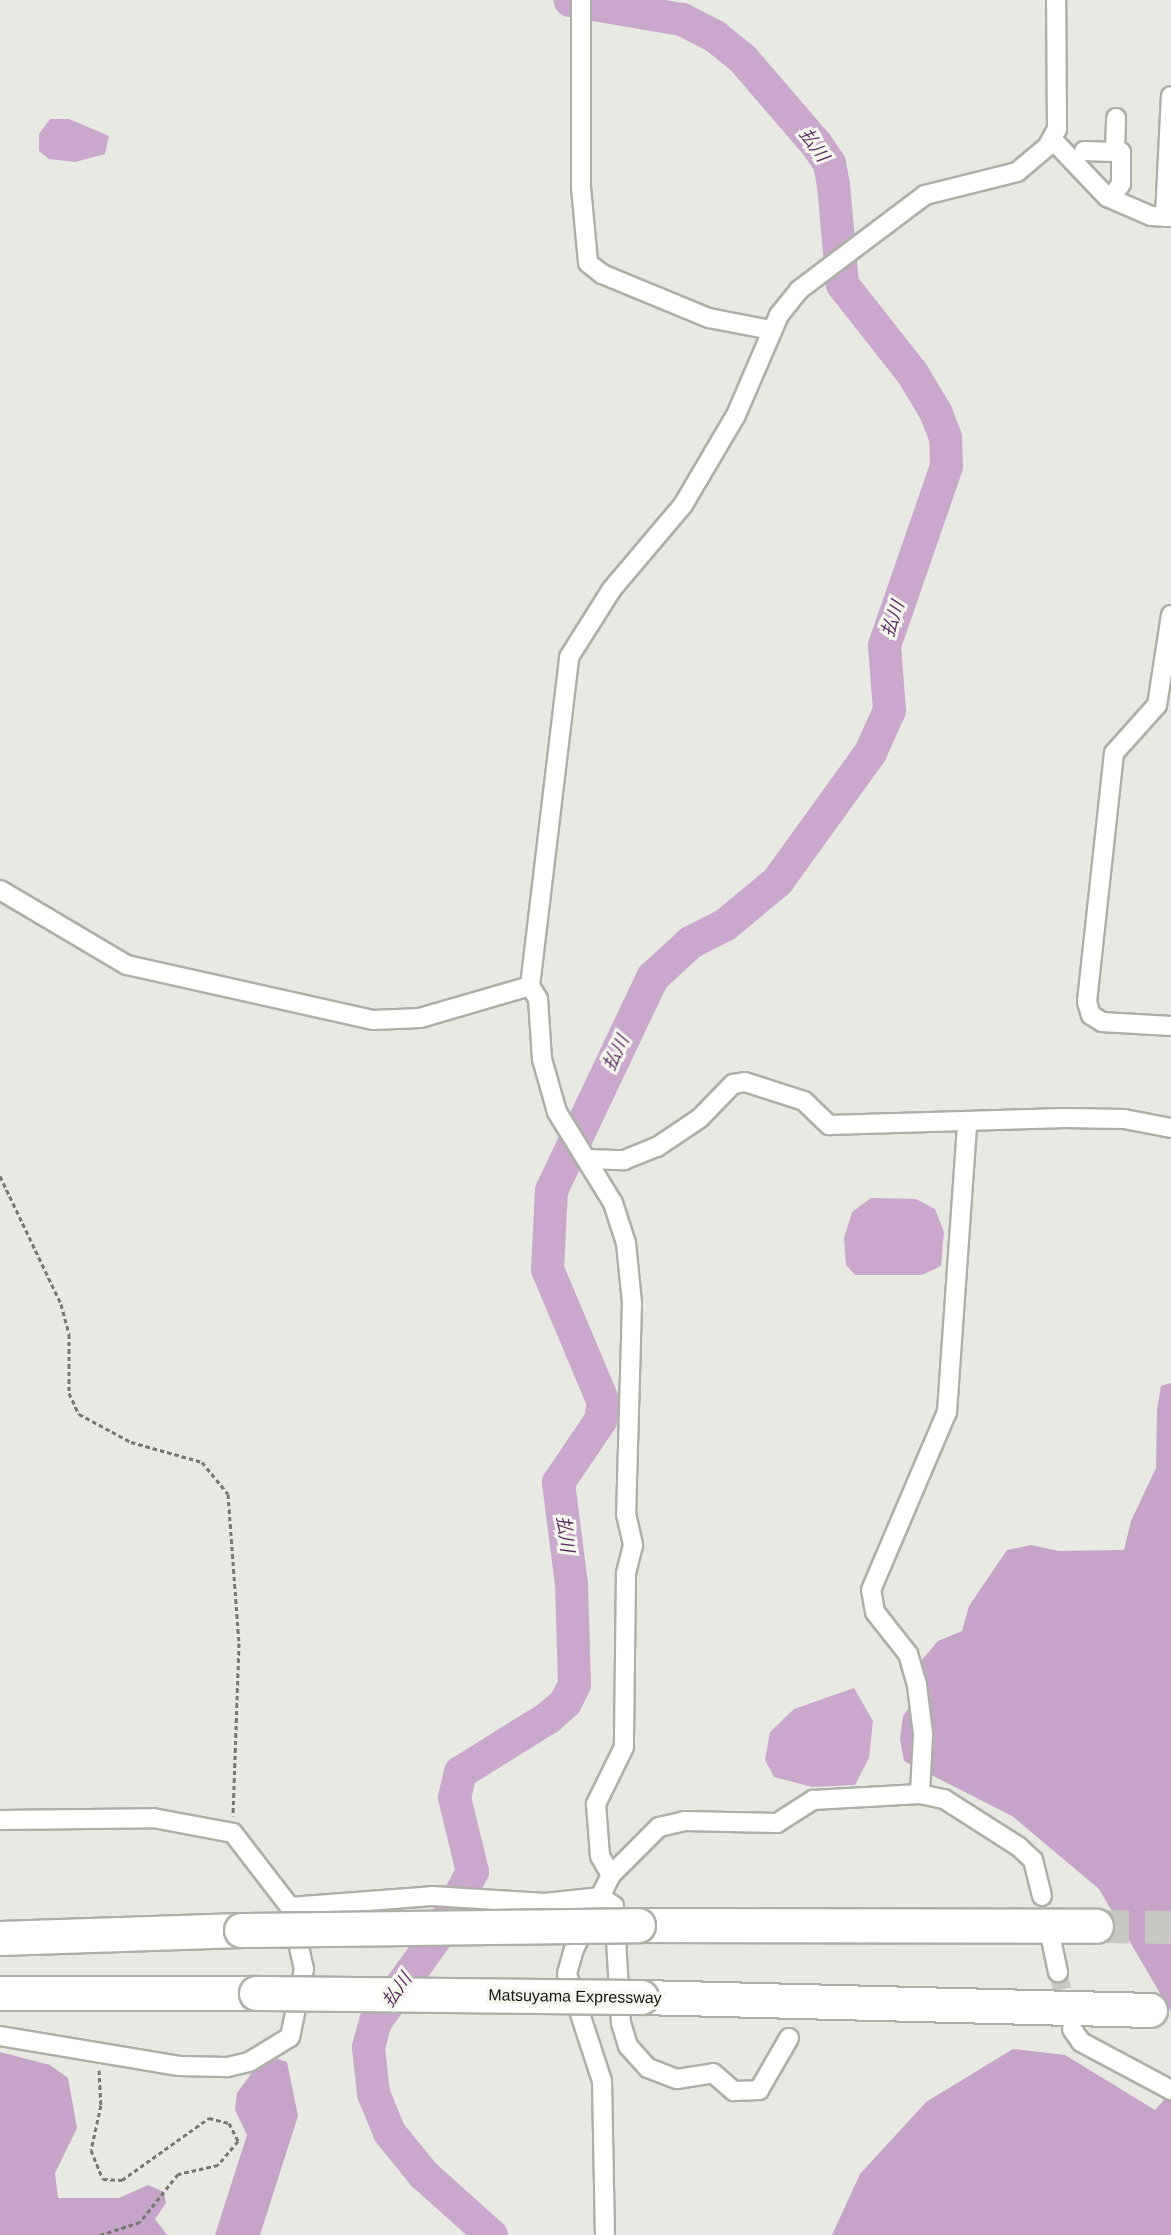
<!DOCTYPE html>
<meta charset="utf-8">
<style>
body{margin:0}
#map{position:relative;width:1171px;height:2235px;overflow:hidden;background:#e8e9e2;font-family:Arial,"Noto Sans JP",sans-serif}
div>[style]{position:absolute}
.forest>*{inset:0;background:#c6a4c9}
.water>*{inset:0;background:#caa8cd}
.river>*{height:33px;margin:-16.5px;padding:0 16.5px;transform-origin:16.5px;border-radius:16.5px;background:#caa8cd}
.street-tunnel>*{height:18px;margin-top:-9px;transform-origin:0;background:repeating-linear-gradient(90deg,#c8c9c2 0 18px,transparent 0 27px)}
.highway-tunnel>*{height:33px;margin-top:-16.5px;transform-origin:0;background:repeating-linear-gradient(90deg,#c8c9c2 0 33px,transparent 0 49px)}
.path>*{height:3px;margin-top:-1.5px;transform-origin:0;background:repeating-linear-gradient(90deg,#777772 0 4.5px,transparent 0 7.5px)}
.roads{filter:drop-shadow(2px 0 #aeb0a8) drop-shadow(-2px 0 #aeb0a8) drop-shadow(0 2px #aeb0a8) drop-shadow(0 -2px #aeb0a8)}
.street>*{height:18px;margin:-9px;padding:0 9px;transform-origin:9px;border-radius:9px;background:#fff}
.highway>*{height:33px;margin:-16.5px;padding:0 16.5px;transform-origin:16.5px;border-radius:16.5px;background:#fff}
.bridges{filter:drop-shadow(2px 0 #aeb0a8) drop-shadow(-2px 0 #aeb0a8) drop-shadow(0 2px #aeb0a8) drop-shadow(0 -2px #aeb0a8)}
.highway-bridge>*{height:33px;margin:-16.5px;padding:0 16.5px;transform-origin:16.5px;border-radius:16.5px;background:#fff}
span{translate:-50% -50%;white-space:nowrap;text-align:center;line-height:1.15;-webkit-text-stroke:6px #f5f7ef;paint-order:stroke}
.street-label{font-size:16px;color:#11110e}
.water-label{font-size:18px;color:#5b3060;font-style:italic}
</style>
<div id="map">
<div class="forest">
<div style="clip-path:polygon(1171px 1383px,1171px 2012px,1099px 1889px,1012px 1816px,904px 1761px,900px 1739px,903px 1716px,925px 1686px,921px 1661px,938px 1641px,962px 1631px,969px 1606px,1007px 1550px,1031px 1545px,1059px 1551px,1124px 1550px,1131px 1521px,1156px 1468px,1157px 1410px,1161px 1386px)"></div>
<div style="clip-path:polygon(1013px 2049px,1065px 2055px,1155px 2110px,1171px 2092px,1171px 2235px,832px 2235px,860px 2174px,926px 2102px)"></div>
<div style="clip-path:polygon(0 2052px,50px 2065px,68px 2078px,77px 2128px,55px 2173px,58px 2198px,119px 2198px,148px 2185px,164px 2192px,166px 2203px,155px 2219px,167px 2235px,0 2235px)"></div>
<div style="clip-path:polygon(275px 2058px,287px 2062px,298px 2116px,260px 2235px,215px 2235px,247px 2135px,235px 2110px,237px 2093px,257px 2066px)"></div>
</div>
<div class="water">
<div style="clip-path:polygon(50px 119px,69px 119px,109px 136px,105px 154px,75px 162px,49px 159px,39px 151px,39px 134px)"></div>
<div style="clip-path:polygon(871px 1198px,916px 1199px,935px 1209px,944px 1232px,941px 1266px,922px 1275px,855px 1275px,846px 1265px,844px 1238px,852px 1212px)"></div>
<div style="clip-path:polygon(854px 1688px,873px 1721px,869px 1758px,855px 1785px,812px 1787px,774px 1777px,765px 1760px,770px 1732px,794px 1709px)"></div>
</div>
<div class="river">
<div style="left:491px;top:2235px;width:91px;rotate:-138.1deg"></div>
<div style="left:423px;top:2174px;width:54px;rotate:-129deg"></div>
<div style="left:389px;top:2132px;width:42px;rotate:-112.3deg"></div>
<div style="left:373px;top:2093px;width:46px;rotate:-96.2deg"></div>
<div style="left:368px;top:2047px;width:27px;rotate:-75deg"></div>
<div style="left:375px;top:2021px;width:111px;rotate:-54.2deg"></div>
<div style="left:440px;top:1931px;width:68px;rotate:-61.9deg"></div>
<div style="left:472px;top:1871px;width:76px;rotate:-103.7deg"></div>
<div style="left:454px;top:1797px;width:26px;rotate:-77deg"></div>
<div style="left:460px;top:1772px;width:104px;rotate:-32deg"></div>
<div style="left:548px;top:1717px;width:23px;rotate:-41deg"></div>
<div style="left:565px;top:1702px;width:20px;rotate:-63deg"></div>
<div style="left:574px;top:1684px;width:100px;rotate:-91.7deg"></div>
<div style="left:571px;top:1584px;width:103px;rotate:-97.3deg"></div>
<div style="left:558px;top:1482px;width:75px;rotate:-55.9deg"></div>
<div style="left:600px;top:1420px;width:18px;rotate:-81deg"></div>
<div style="left:603px;top:1402px;width:144px;rotate:-112.8deg"></div>
<div style="left:547px;top:1269px;width:79px;rotate:-87.1deg"></div>
<div style="left:551px;top:1190px;width:236px;rotate:-64.6deg"></div>
<div style="left:652px;top:977px;width:52px;rotate:-42.6deg"></div>
<div style="left:690px;top:942px;width:38px;rotate:-27deg"></div>
<div style="left:724px;top:925px;width:69px;rotate:-39.7deg"></div>
<div style="left:777px;top:881px;width:159px;rotate:-54.2deg"></div>
<div style="left:870px;top:752px;width:46px;rotate:-65.7deg"></div>
<div style="left:889px;top:710px;width:65px;rotate:-94.4deg"></div>
<div style="left:884px;top:645px;width:189px;rotate:-70.9deg"></div>
<div style="left:946px;top:466px;width:29px;rotate:-92deg"></div>
<div style="left:945px;top:437px;width:26px;rotate:-111deg"></div>
<div style="left:936px;top:413px;width:47px;rotate:-121deg"></div>
<div style="left:912px;top:373px;width:113px;rotate:-128.2deg"></div>
<div style="left:842px;top:284px;width:99px;rotate:-95.2deg"></div>
<div style="left:833px;top:185px;width:22px;rotate:-100deg"></div>
<div style="left:829px;top:163px;width:23px;rotate:-124deg"></div>
<div style="left:816px;top:144px;width:113px;rotate:-130.7deg"></div>
<div style="left:742px;top:58px;width:35px;rotate:-141deg"></div>
<div style="left:715px;top:36px;width:38px;rotate:-153deg"></div>
<div style="left:681px;top:19px;width:113px;rotate:-170.3deg"></div>
</div>
<div class="street-tunnel">
<div style="left:1058px;top:1972px;width:43px;rotate:76.6deg"></div>
</div>
<div class="highway-tunnel">
<div style="left:1096px;top:1926px;width:75px;rotate:0.8deg"></div>
</div>
<div class="path">
<div style="left:0;top:1176px;width:142px;rotate:64.5deg"></div>
<div style="left:61px;top:1304px;width:31px;rotate:75deg"></div>
<div style="left:69px;top:1334px;width:59px;rotate:90deg"></div>
<div style="left:69px;top:1393px;width:23px;rotate:65deg"></div>
<div style="left:79px;top:1414px;width:59px;rotate:28.3deg"></div>
<div style="left:131px;top:1442px;width:74px;rotate:15.7deg"></div>
<div style="left:202px;top:1462px;width:41px;rotate:50.9deg"></div>
<div style="left:228px;top:1494px;width:149px;rotate:85.8deg"></div>
<div style="left:239px;top:1643px;width:173px;rotate:92deg"></div>
<div style="left:99px;top:2070px;width:35px;rotate:87deg"></div>
<div style="left:101px;top:2105px;width:46px;rotate:102.5deg"></div>
<div style="left:91px;top:2150px;width:31px;rotate:68deg"></div>
<div style="left:103px;top:2179px;width:19px;rotate:3deg"></div>
<div style="left:122px;top:2180px;width:107px;rotate:-35.5deg"></div>
<div style="left:209px;top:2118px;width:21px;rotate:14deg"></div>
<div style="left:229px;top:2123px;width:20px;rotate:63deg"></div>
<div style="left:238px;top:2141px;width:31px;rotate:130deg"></div>
<div style="left:218px;top:2165px;width:41px;rotate:167.3deg"></div>
<div style="left:178px;top:2174px;width:61px;rotate:128.4deg"></div>
<div style="left:140px;top:2222px;width:42px;rotate:162deg"></div>
</div>
<div class="roads">
<div class="street">
<div style="left:581px;top:0;width:187px;rotate:90deg"></div>
<div style="left:581px;top:187px;width:76px;rotate:84.7deg"></div>
<div style="left:588px;top:263px;width:18px;rotate:38deg"></div>
<div style="left:602px;top:274px;width:116px;rotate:22.4deg"></div>
<div style="left:709px;top:318px;width:63px;rotate:11deg"></div>
<div style="left:1052px;top:139px;width:80px;rotate:46.5deg"></div>
<div style="left:1107px;top:197px;width:48px;rotate:23.4deg"></div>
<div style="left:1151px;top:216px;width:20px;rotate:3deg"></div>
<div style="left:1115px;top:150px;width:32px;rotate:-88deg"></div>
<div style="left:1084px;top:151px;width:37px;rotate:2deg"></div>
<div style="left:1121px;top:152px;width:32px;rotate:90deg"></div>
<div style="left:1121px;top:184px;width:17px;rotate:126deg"></div>
<div style="left:1165px;top:217px;width:121px;rotate:-87.2deg"></div>
<div style="left:1171px;top:615px;width:91px;rotate:98.8deg"></div>
<div style="left:1157px;top:705px;width:64px;rotate:131.9deg"></div>
<div style="left:1114px;top:753px;width:250px;rotate:96.2deg"></div>
<div style="left:1087px;top:1002px;width:14px;rotate:73deg"></div>
<div style="left:1091px;top:1015px;width:13px;rotate:32deg"></div>
<div style="left:1102px;top:1022px;width:69px;rotate:3.3deg"></div>
<div style="left:0;top:890px;width:147px;rotate:30.6deg"></div>
<div style="left:127px;top:965px;width:252px;rotate:12.6deg"></div>
<div style="left:373px;top:1020px;width:47px;rotate:-2.4deg"></div>
<div style="left:420px;top:1018px;width:115px;rotate:-16.2deg"></div>
<div style="left:530px;top:986px;width:331px;rotate:-83.2deg"></div>
<div style="left:569px;top:657px;width:80px;rotate:-57.7deg"></div>
<div style="left:612px;top:589px;width:110px;rotate:-49.8deg"></div>
<div style="left:683px;top:505px;width:104px;rotate:-59.5deg"></div>
<div style="left:736px;top:415px;width:109px;rotate:-66.7deg"></div>
<div style="left:779px;top:315px;width:32px;rotate:-51deg"></div>
<div style="left:799px;top:290px;width:158px;rotate:-37deg"></div>
<div style="left:925px;top:195px;width:95px;rotate:-14deg"></div>
<div style="left:1017px;top:172px;width:39px;rotate:-40deg"></div>
<div style="left:1047px;top:147px;width:21px;rotate:-61deg"></div>
<div style="left:1057px;top:129px;width:129px;rotate:-90.4deg"></div>
<div style="left:530px;top:986px;width:15px;rotate:58deg"></div>
<div style="left:538px;top:999px;width:60px;rotate:86.2deg"></div>
<div style="left:542px;top:1059px;width:55px;rotate:74.2deg"></div>
<div style="left:557px;top:1112px;width:107px;rotate:58.4deg"></div>
<div style="left:613px;top:1203px;width:42px;rotate:72deg"></div>
<div style="left:626px;top:1243px;width:60px;rotate:84.3deg"></div>
<div style="left:632px;top:1303px;width:211px;rotate:91.6deg"></div>
<div style="left:626px;top:1514px;width:32px;rotate:77deg"></div>
<div style="left:633px;top:1545px;width:30px;rotate:104deg"></div>
<div style="left:626px;top:1574px;width:173px;rotate:90.7deg"></div>
<div style="left:624px;top:1747px;width:64px;rotate:116.2deg"></div>
<div style="left:596px;top:1804px;width:52px;rotate:85.6deg"></div>
<div style="left:600px;top:1856px;width:22px;rotate:60deg"></div>
<div style="left:611px;top:1875px;width:83px;rotate:116.6deg"></div>
<div style="left:574px;top:1949px;width:26px;rotate:106deg"></div>
<div style="left:567px;top:1974px;width:113px;rotate:71.9deg"></div>
<div style="left:602px;top:2081px;width:154px;rotate:88.9deg"></div>
<div style="left:586px;top:1159px;width:38px;rotate:2deg"></div>
<div style="left:624px;top:1160px;width:35px;rotate:-22deg"></div>
<div style="left:657px;top:1147px;width:52px;rotate:-34deg"></div>
<div style="left:700px;top:1118px;width:47px;rotate:-45.9deg"></div>
<div style="left:733px;top:1084px;width:12px;rotate:-9deg"></div>
<div style="left:745px;top:1082px;width:62px;rotate:17.9deg"></div>
<div style="left:804px;top:1101px;width:35px;rotate:44deg"></div>
<div style="left:829px;top:1125px;width:236px;rotate:-1.7deg"></div>
<div style="left:1065px;top:1118px;width:59px;rotate:1deg"></div>
<div style="left:1124px;top:1119px;width:48px;rotate:10.8deg"></div>
<div style="left:920px;top:1794px;width:60px;rotate:-87.1deg"></div>
<div style="left:923px;top:1734px;width:49px;rotate:-97deg"></div>
<div style="left:917px;top:1685px;width:32px;rotate:-106deg"></div>
<div style="left:908px;top:1654px;width:53px;rotate:-128.2deg"></div>
<div style="left:875px;top:1612px;width:22px;rotate:-100deg"></div>
<div style="left:871px;top:1590px;width:194px;rotate:-66.9deg"></div>
<div style="left:947px;top:1412px;width:290px;rotate:-86deg"></div>
<div style="left:0;top:1820px;width:153px;rotate:-0.7deg"></div>
<div style="left:153px;top:1818px;width:81px;rotate:10.6deg"></div>
<div style="left:233px;top:1833px;width:93px;rotate:52.4deg"></div>
<div style="left:290px;top:1907px;width:64px;rotate:77.3deg"></div>
<div style="left:304px;top:1969px;width:69px;rotate:101.6deg"></div>
<div style="left:290px;top:2037px;width:48px;rotate:148.6deg"></div>
<div style="left:249px;top:2062px;width:23px;rotate:167deg"></div>
<div style="left:227px;top:2067px;width:48px;rotate:-178.8deg"></div>
<div style="left:179px;top:2066px;width:181px;rotate:-170.5deg"></div>
<div style="left:611px;top:1875px;width:68px;rotate:-45deg"></div>
<div style="left:659px;top:1827px;width:26px;rotate:-13deg"></div>
<div style="left:684px;top:1821px;width:93px;rotate:1.2deg"></div>
<div style="left:777px;top:1823px;width:43px;rotate:-32.6deg"></div>
<div style="left:813px;top:1800px;width:107px;rotate:-3.2deg"></div>
<div style="left:920px;top:1794px;width:25px;rotate:12deg"></div>
<div style="left:944px;top:1799px;width:89px;rotate:32.6deg"></div>
<div style="left:1019px;top:1847px;width:19px;rotate:43deg"></div>
<div style="left:1033px;top:1860px;width:37px;rotate:76deg"></div>
<div style="left:290px;top:1907px;width:142px;rotate:-4.4deg"></div>
<div style="left:432px;top:1896px;width:113px;rotate:3.5deg"></div>
<div style="left:545px;top:1903px;width:56px;rotate:-6.1deg"></div>
<div style="left:601px;top:1897px;width:16px;rotate:35deg"></div>
<div style="left:614px;top:1906px;width:117px;rotate:86.6deg"></div>
<div style="left:621px;top:2023px;width:24px;rotate:73deg"></div>
<div style="left:628px;top:2046px;width:30px;rotate:48deg"></div>
<div style="left:648px;top:2068px;width:31px;rotate:21deg"></div>
<div style="left:677px;top:2079px;width:36px;rotate:-9deg"></div>
<div style="left:713px;top:2073px;width:28px;rotate:41deg"></div>
<div style="left:734px;top:2091px;width:25px;rotate:-2deg"></div>
<div style="left:759px;top:2090px;width:60px;rotate:-60deg"></div>
<div style="left:1051px;top:1939px;width:34px;rotate:78deg"></div>
<div style="left:1072px;top:2029px;width:16px;rotate:55deg"></div>
<div style="left:1081px;top:2042px;width:102px;rotate:28.1deg"></div>
</div>
<div class="highway">
<div style="left:638px;top:1925px;width:458px;rotate:0.1deg"></div>
<div style="left:0;top:1938px;width:241px;rotate:-1.9deg"></div>
<div style="left:0;top:1993px;width:256px"></div>
<div style="left:641px;top:1997px;width:509px;rotate:1.46deg"></div>
</div>
</div>
<div class="bridges">
<div class="highway-bridge">
<div style="left:241px;top:1930px;width:397px;rotate:-0.7deg"></div>
<div style="left:256px;top:1993px;width:385px;rotate:0.6deg"></div>
</div>
</div>
<div class="street-label">
<span style="left:575px;top:1997px;rotate:1deg">Matsuyama Expressway</span>
</div>
<div class="water-label">
<span style="left:814px;top:145px;rotate:55deg">払川</span>
<span style="left:893px;top:619px;rotate:-71deg">払川</span>
<span style="left:616px;top:1053px;rotate:-64deg">払川</span>
<span style="left:565px;top:1534px;rotate:83deg">払川</span>
<span style="left:397px;top:1990px;rotate:-54deg">払川</span>
</div>
</div>
